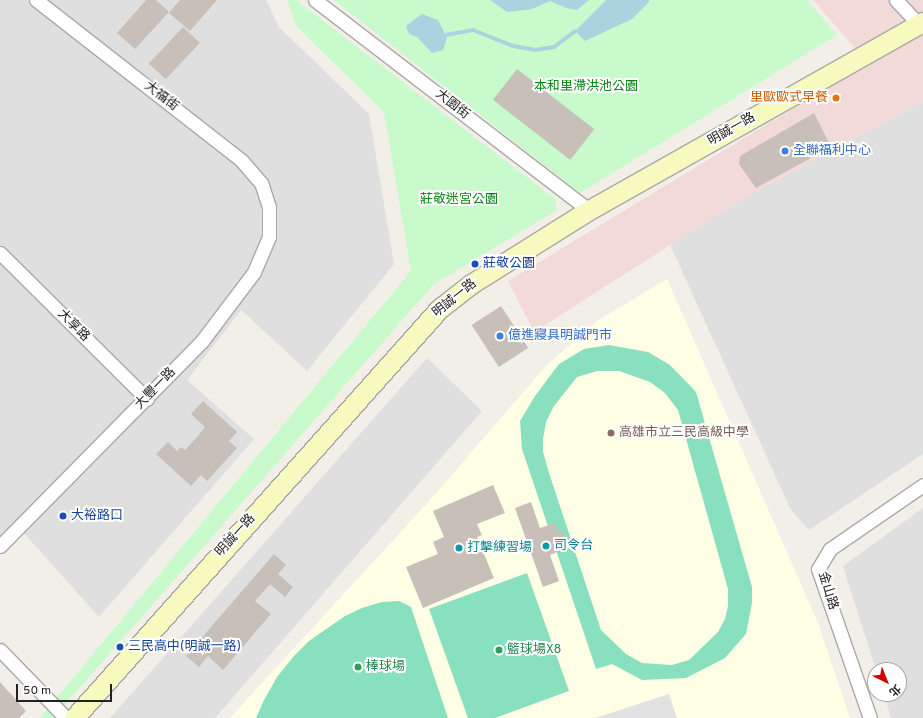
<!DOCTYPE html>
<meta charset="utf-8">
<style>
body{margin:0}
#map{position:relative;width:923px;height:718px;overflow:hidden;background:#f2efe9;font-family:Overpass,"Noto Sans TC",sans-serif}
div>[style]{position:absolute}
.residential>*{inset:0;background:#e0dfdf}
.commercial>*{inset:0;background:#f2dad9}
.education>*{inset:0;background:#ffffe5}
.park>*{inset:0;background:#c8facc}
.pitch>*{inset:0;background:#88e0be}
.parking>*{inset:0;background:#e2e2e2}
.water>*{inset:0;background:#aad3df}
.stream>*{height:4px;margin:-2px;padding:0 2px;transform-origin:2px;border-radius:2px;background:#aad3df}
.building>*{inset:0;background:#c7bfb8;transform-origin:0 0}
.roads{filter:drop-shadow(1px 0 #a9a9a9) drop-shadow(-1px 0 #a9a9a9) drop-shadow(0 1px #a9a9a9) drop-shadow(0 -1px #a9a9a9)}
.street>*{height:13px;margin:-6.5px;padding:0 6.5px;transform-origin:6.5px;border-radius:6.5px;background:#fff}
.secondary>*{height:19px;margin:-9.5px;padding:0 9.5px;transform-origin:9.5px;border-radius:9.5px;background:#f7fabf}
.dots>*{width:11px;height:11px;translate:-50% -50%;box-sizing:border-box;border:2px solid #fff;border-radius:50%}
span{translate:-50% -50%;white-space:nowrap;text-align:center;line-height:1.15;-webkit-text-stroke:4px #fff;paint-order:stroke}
.park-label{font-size:13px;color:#0c8416}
.street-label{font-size:13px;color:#222}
.food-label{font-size:13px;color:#c56008}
.right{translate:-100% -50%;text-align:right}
.shop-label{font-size:13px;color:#366cbe}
.left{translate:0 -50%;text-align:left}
.transit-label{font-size:13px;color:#164399}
.education-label{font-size:13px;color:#785e54}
.culture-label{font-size:13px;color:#0d838f}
.leisure-label{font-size:13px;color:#27864d}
.north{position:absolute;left:867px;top:662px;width:40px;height:40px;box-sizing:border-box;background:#fff;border:1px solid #a7a7a7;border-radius:50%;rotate:137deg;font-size:11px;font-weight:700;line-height:16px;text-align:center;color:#222}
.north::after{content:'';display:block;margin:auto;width:14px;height:18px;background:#d40000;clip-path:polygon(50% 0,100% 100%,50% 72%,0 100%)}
.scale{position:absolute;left:16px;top:684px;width:96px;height:18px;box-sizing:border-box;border:2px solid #222;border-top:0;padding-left:5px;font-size:12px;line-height:14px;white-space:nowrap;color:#222;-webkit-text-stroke:3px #fff;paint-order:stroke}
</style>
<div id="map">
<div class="residential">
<div style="clip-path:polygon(0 0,266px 0,279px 27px,369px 114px,394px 264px,307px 371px,241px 310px,187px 380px,254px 439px,99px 617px,14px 522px,0 536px)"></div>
<div style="clip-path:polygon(923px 101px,923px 454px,809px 530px,791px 510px,670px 245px,744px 198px)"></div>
<div style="clip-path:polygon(427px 358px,482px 411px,215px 718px,110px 718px)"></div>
<div style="clip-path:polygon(923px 508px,923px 718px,891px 718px,884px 694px,899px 694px,899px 670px,876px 670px,843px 566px)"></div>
</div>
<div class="commercial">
<div style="clip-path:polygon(813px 0,923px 0,923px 101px,744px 198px,534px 332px,508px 281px,868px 63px)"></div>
</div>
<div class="education">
<div style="clip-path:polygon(667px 279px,818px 623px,850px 718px,230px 718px,430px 500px,545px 367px,597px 321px)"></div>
</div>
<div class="park">
<div style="clip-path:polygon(287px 0,296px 0,555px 199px,557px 210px,434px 284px,53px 718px,40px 718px,411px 271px,384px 112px,297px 27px)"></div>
<div style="clip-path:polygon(334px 0,807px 0,837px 35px,580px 193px)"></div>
</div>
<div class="pitch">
<div style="clip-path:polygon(evenodd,609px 345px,648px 352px,670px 365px,696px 392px,752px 587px,752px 603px,746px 634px,725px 658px,686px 678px,642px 680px,612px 664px,596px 669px,522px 449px,520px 421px,535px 396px,559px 364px,584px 349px,609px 345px,597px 371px,619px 371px,650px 382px,665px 393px,678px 410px,728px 589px,728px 606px,725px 619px,718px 632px,689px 660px,672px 665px,642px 663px,626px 654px,601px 630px,549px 473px,543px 452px,543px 439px,546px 422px,554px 406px,577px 377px,597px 371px)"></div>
<div style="clip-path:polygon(527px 573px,569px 691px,495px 718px,468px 718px,429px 609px)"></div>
<div style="clip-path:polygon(399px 601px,411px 607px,448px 718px,256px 718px,264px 700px,277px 677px,294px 656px,309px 641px,345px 616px,362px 608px,382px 602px)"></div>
</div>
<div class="parking">
<div style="clip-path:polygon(669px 694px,677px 718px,595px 718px)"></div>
</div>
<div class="water">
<div style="clip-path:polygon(490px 0,589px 0,577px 10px,566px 8px,550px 1px,532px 9px,507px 12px)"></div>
<div style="clip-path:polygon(606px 0,649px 0,649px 2px,632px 19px,585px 41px,575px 31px)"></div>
<div style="clip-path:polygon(422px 14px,438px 20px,447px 38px,443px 50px,432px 53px,417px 37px,409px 34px,406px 26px)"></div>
</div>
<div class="stream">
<div style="left:445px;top:35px;width:28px;rotate:-10deg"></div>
<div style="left:473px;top:30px;width:43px;rotate:21.8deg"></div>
<div style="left:513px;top:46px;width:22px;rotate:10deg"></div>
<div style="left:535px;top:50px;width:19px;rotate:-9deg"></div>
<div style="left:554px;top:47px;width:26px;rotate:-37deg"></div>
</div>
<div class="building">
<div style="clip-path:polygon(146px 0,156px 0,169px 12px,135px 49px,117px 33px)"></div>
<div style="clip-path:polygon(180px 0,217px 0,190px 31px,169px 13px)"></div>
<div style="left:183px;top:27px;width:23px;height:50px;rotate:43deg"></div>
<div style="left:517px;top:69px;width:98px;height:39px;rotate:38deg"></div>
<div style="clip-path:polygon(814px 113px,831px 147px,756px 188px,739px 164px,740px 156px)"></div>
<div style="left:501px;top:306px;width:50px;height:35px;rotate:57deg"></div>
<div style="clip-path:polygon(203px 401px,237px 432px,229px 441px,237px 448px,207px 481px,201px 475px,191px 486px,156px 454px,168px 442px,177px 451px,181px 447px,185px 450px,198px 436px,205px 427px,191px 414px)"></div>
<div style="clip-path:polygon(493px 485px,505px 513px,477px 524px,482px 535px,477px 537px,494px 578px,423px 608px,406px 567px,438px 554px,433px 542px,444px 537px,433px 511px)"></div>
<div style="clip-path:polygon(531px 502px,540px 528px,555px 523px,558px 531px,562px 531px,566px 540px,563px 544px,565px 549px,550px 555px,559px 581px,543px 587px,515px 508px)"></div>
<div style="clip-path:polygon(274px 554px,286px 565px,278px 574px,293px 587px,285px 597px,270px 584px,255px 601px,271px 614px,223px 670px,208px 656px,199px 667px,186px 656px)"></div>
<div style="clip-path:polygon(0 682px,26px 711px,19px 718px,0 718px)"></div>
</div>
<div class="roads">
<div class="street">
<div style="left:315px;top:0;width:345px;rotate:37.5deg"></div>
<div style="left:896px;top:0;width:34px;rotate:47deg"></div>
<div style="left:0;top:253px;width:207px;rotate:44.8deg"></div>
<div style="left:0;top:546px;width:288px;rotate:-45.4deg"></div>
<div style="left:202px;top:341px;width:86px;rotate:-53deg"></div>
<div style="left:254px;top:272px;width:38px;rotate:-67deg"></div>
<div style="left:269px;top:237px;width:30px;rotate:-90deg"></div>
<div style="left:269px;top:207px;width:25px;rotate:-108deg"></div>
<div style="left:261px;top:183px;width:30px;rotate:-131deg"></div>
<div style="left:241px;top:160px;width:260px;rotate:-142deg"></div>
<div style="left:0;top:650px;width:95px;rotate:45.9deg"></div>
<div style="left:870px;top:718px;width:158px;rotate:-109.2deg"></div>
<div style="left:818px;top:569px;width:23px;rotate:-59deg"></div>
<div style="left:830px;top:549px;width:113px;rotate:-34.5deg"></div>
</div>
<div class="secondary">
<div style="left:74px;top:718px;width:548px;rotate:-48.25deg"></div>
<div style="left:439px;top:309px;width:41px;rotate:-38deg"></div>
<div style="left:471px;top:284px;width:139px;rotate:-32.1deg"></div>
<div style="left:589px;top:210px;width:383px;rotate:-29.4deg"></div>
</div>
</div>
<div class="dots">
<div style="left:836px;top:98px;background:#e8710a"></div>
<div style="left:785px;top:151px;background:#3f7fe0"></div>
<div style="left:475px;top:264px;background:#1a4fb4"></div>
<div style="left:500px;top:336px;background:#3f7fe0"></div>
<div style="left:611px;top:433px;background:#8d6e63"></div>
<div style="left:63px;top:516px;background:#1a4fb4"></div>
<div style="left:546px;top:546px;background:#0f9aa8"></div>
<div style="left:459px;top:548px;background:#0f9aa8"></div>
<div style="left:120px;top:647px;background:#1a4fb4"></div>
<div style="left:499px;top:650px;background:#2e9e5b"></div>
<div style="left:358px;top:667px;background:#2e9e5b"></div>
</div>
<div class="park-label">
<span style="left:586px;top:87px">本和里滯洪池公園</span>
<span style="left:459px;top:200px">莊敬迷宮公園</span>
</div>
<div class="street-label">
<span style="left:161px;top:97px;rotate:38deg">大福街</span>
<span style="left:452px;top:105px;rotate:38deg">大園街</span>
<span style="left:732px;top:130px;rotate:-30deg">明誠一路</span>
<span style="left:455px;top:299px;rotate:-39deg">明誠一路</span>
<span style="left:73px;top:326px;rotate:45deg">大享路</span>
<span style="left:156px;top:389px;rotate:-46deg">大豐一路</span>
<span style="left:236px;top:536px;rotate:-48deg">明誠一路</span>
<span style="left:827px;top:591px;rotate:73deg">金山路</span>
</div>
<div class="food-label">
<span class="right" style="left:828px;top:98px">里歐歐式早餐</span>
</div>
<div class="shop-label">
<span class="left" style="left:793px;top:151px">全聯福利中心</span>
<span class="left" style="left:508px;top:336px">億進寢具明誠門市</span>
</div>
<div class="transit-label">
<span class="left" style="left:483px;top:264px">莊敬公園</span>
<span class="left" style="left:71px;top:516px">大裕路口</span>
<span class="left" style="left:128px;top:647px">三民高中(明誠一路)</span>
</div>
<div class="education-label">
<span class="left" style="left:619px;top:433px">高雄市立三民高級中學</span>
</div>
<div class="culture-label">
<span class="left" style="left:554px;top:546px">司令台</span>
<span class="left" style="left:467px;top:548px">打擊練習場</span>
</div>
<div class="leisure-label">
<span class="left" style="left:507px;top:650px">籃球場X8</span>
<span class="left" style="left:366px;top:667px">棒球場</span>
</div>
<div class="north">北</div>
<div class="scale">50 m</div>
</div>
